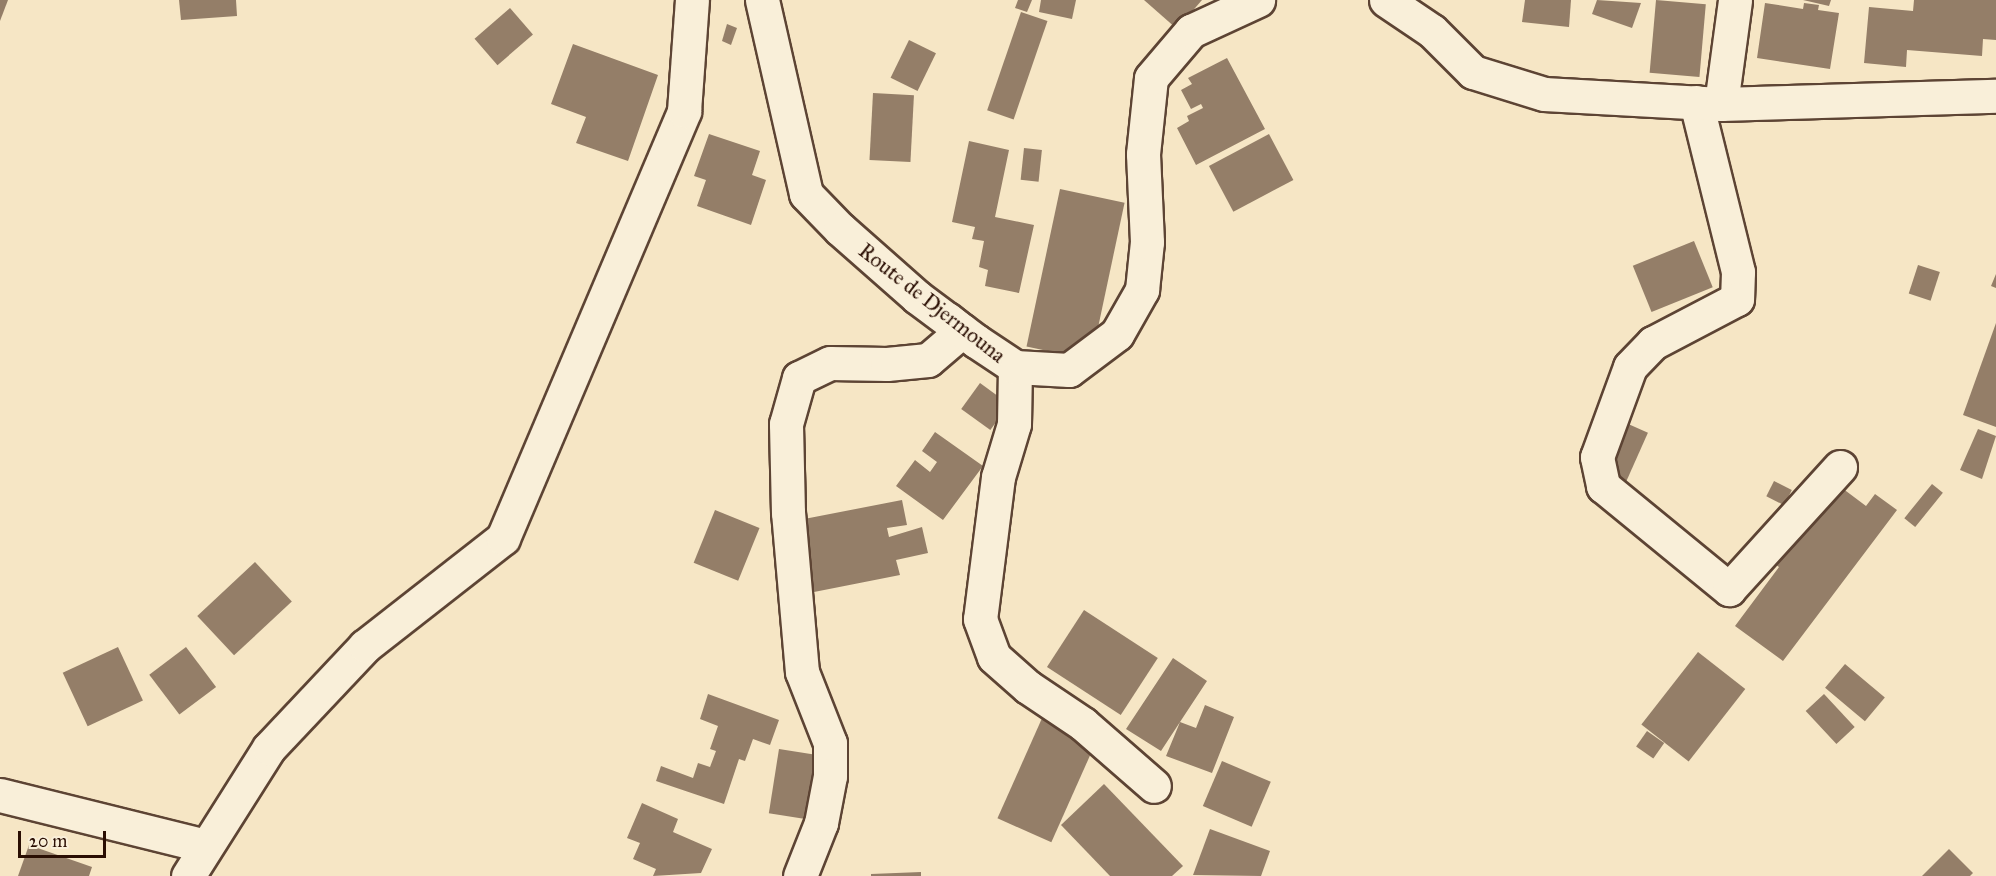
<!DOCTYPE html>
<style>
body{margin:0}
#map{position:relative;width:1996px;height:876px;overflow:hidden;background:#f6e6c5;font-family:"IM FELL Great Primer",serif}
div>[style]{position:absolute}
.building>*{inset:0;background:#947e68;transform-origin:0 0}
.roads{filter:drop-shadow(2px 0 #5d4434) drop-shadow(-2px 0 #5d4434) drop-shadow(0 2px #5d4434) drop-shadow(0 -2px #5d4434)}
.minor>*{height:33px;margin:-16.5px;padding:0 16.5px;transform-origin:16.5px;border-radius:16.5px;background:#f9efd9}
.tertiary>*{height:33px;margin:-16.5px;padding:0 16.5px;transform-origin:16.5px;border-radius:16.5px;background:#f9efd9}
span{translate:-50% -50%;white-space:nowrap;text-align:center;line-height:1.15;-webkit-text-stroke:4.5px #f9efd9;paint-order:stroke}
.street-label{font-size:21px;color:#2a0e03}
.scale{position:absolute;left:18px;top:831px;width:88px;height:27px;box-sizing:border-box;border:3px solid #2a0e03;border-top:0;padding-left:8px;font-size:18px;line-height:21px;white-space:nowrap;color:#2a0e03;-webkit-text-stroke:4px #f9efd9;paint-order:stroke}
</style>
<div id="map">
<div class="building">
<div style="clip-path:polygon(0 0,8px 0,0 21px)"></div>
<div style="clip-path:polygon(179px 0,236px 0,237px 16px,181px 20px)"></div>
<div style="clip-path:polygon(1018px 0,1032px 0,1027px 12px,1015px 8px)"></div>
<div style="clip-path:polygon(1041px 0,1076px 0,1072px 19px,1039px 12px)"></div>
<div style="clip-path:polygon(1144px 0,1202px 0,1177px 29px)"></div>
<div style="clip-path:polygon(1525px 0,1571px 0,1569px 27px,1522px 22px)"></div>
<div style="clip-path:polygon(1597px 0,1641px 3px,1632px 28px,1592px 14px)"></div>
<div style="left:1656px;top:0;width:50px;height:73px;rotate:5deg"></div>
<div style="clip-path:polygon(1803px 0,1831px 0,1829px 6px)"></div>
<div style="clip-path:polygon(1914px 0,1996px 0,1996px 40px,1983px 39px,1982px 56px,1907px 50px,1906px 67px,1864px 63px,1869px 7px,1913px 11px)"></div>
<div style="clip-path:polygon(1765px 3px,1803px 9px,1804px 3px,1819px 5px,1818px 10px,1839px 13px,1830px 69px,1757px 58px)"></div>
<div style="left:510px;top:8px;width:35px;height:47px;rotate:49deg"></div>
<div style="left:1021px;top:12px;width:28px;height:104px;rotate:19deg"></div>
<div style="clip-path:polygon(727px 24px,737px 28px,731px 45px,722px 41px)"></div>
<div style="left:909px;top:40px;width:30px;height:42px;rotate:26deg"></div>
<div style="clip-path:polygon(573px 44px,658px 75px,628px 161px,576px 143px,586px 117px,551px 104px)"></div>
<div style="clip-path:polygon(1227px 58px,1265px 129px,1196px 165px,1177px 128px,1189px 121px,1187px 116px,1203px 108px,1201px 104px,1191px 109px,1181px 90px,1192px 84px,1188px 78px)"></div>
<div style="left:873px;top:93px;width:41px;height:67px;rotate:3deg"></div>
<div style="clip-path:polygon(709px 134px,760px 151px,752px 175px,766px 180px,751px 225px,697px 206px,706px 180px,694px 176px)"></div>
<div style="left:1269px;top:134px;width:52px;height:68px;rotate:62deg"></div>
<div style="clip-path:polygon(969px 141px,1009px 150px,995px 217px,1034px 225px,1019px 293px,985px 286px,988px 270px,979px 267px,984px 241px,972px 239px,975px 227px,952px 222px)"></div>
<div style="left:1024px;top:148px;width:18px;height:32px;rotate:6deg"></div>
<div style="left:1060px;top:189px;width:66px;height:161px;rotate:12deg"></div>
<div style="left:1694px;top:241px;width:50px;height:66px;rotate:68deg"></div>
<div style="left:1918px;top:265px;width:23px;height:30px;rotate:18deg"></div>
<div style="clip-path:polygon(1996px 274px,1996px 288px,1991px 286px)"></div>
<div style="clip-path:polygon(1996px 323px,1996px 427px,1963px 415px)"></div>
<div style="left:980px;top:383px;width:36px;height:32px;rotate:36deg"></div>
<div style="left:1626px;top:423px;width:24px;height:55px;rotate:24deg"></div>
<div style="clip-path:polygon(1978px 429px,1996px 436px,1982px 479px,1960px 470px)"></div>
<div style="clip-path:polygon(935px 432px,983px 466px,943px 520px,896px 486px,915px 460px,930px 472px,937px 462px,922px 451px)"></div>
<div style="clip-path:polygon(1830px 479px,1866px 506px,1875px 494px,1897px 510px,1783px 661px,1735px 626px,1779px 567px,1769px 560px)"></div>
<div style="left:1774px;top:481px;width:20px;height:17px;rotate:27deg"></div>
<div style="left:1932px;top:484px;width:14px;height:44px;rotate:39deg"></div>
<div style="clip-path:polygon(902px 500px,907px 525px,887px 528px,889px 537px,922px 527px,928px 553px,896px 560px,900px 575px,814px 592px,799px 520px)"></div>
<div style="left:715px;top:510px;width:48px;height:57px;rotate:22deg"></div>
<div style="left:255px;top:562px;width:54px;height:79px;rotate:47deg"></div>
<div style="left:1084px;top:610px;width:88px;height:68px;rotate:33deg"></div>
<div style="left:118px;top:647px;width:59px;height:61px;rotate:65deg"></div>
<div style="left:186px;top:647px;width:50px;height:46px;rotate:53deg"></div>
<div style="left:1698px;top:652px;width:60px;height:92px;rotate:38deg"></div>
<div style="clip-path:polygon(1173px 658px,1207px 681px,1180px 722px,1196px 728px,1205px 705px,1234px 717px,1212px 773px,1166px 756px,1180px 722px,1161px 751px,1126px 729px)"></div>
<div style="left:1845px;top:664px;width:52px;height:31px;rotate:40deg"></div>
<div style="clip-path:polygon(708px 694px,779px 720px,770px 745px,753px 739px,745px 761px,739px 759px,724px 804px,656px 781px,661px 766px,693px 778px,698px 763px,710px 767px,716px 751px,710px 749px,718px 726px,700px 719px)"></div>
<div style="left:1824px;top:694px;width:45px;height:25px;rotate:47deg"></div>
<div style="left:1043px;top:716px;width:59px;height:112px;rotate:24deg"></div>
<div style="left:1647px;top:731px;width:21px;height:19px;rotate:35deg"></div>
<div style="left:779px;top:749px;width:45px;height:65px;rotate:9deg"></div>
<div style="left:1222px;top:761px;width:53px;height:49px;rotate:23deg"></div>
<div style="clip-path:polygon(1104px 784px,1183px 866px,1172px 876px,1110px 876px,1061px 825px)"></div>
<div style="clip-path:polygon(642px 803px,678px 819px,673px 832px,712px 849px,701px 873px,653px 876px,656px 869px,633px 859px,640px 843px,627px 838px)"></div>
<div style="clip-path:polygon(1210px 829px,1270px 851px,1261px 876px,1193px 875px)"></div>
<div style="clip-path:polygon(29px 845px,92px 867px,89px 876px,18px 876px)"></div>
<div style="clip-path:polygon(1949px 849px,1973px 873px,1970px 876px,1922px 876px)"></div>
<div style="clip-path:polygon(921px 872px,921px 876px,871px 876px,871px 874px)"></div>
</div>
<div class="roads">
<div class="minor">
<div style="left:1696px;top:102px;width:175px;rotate:76.1deg"></div>
<div style="left:1738px;top:272px;width:27px;rotate:92deg"></div>
<div style="left:1737px;top:299px;width:95px;rotate:152.4deg"></div>
<div style="left:1653px;top:343px;width:33px;rotate:134deg"></div>
<div style="left:1630px;top:367px;width:96px;rotate:110.1deg"></div>
<div style="left:1597px;top:457px;width:30px;rotate:78deg"></div>
<div style="left:1603px;top:486px;width:163px;rotate:39.3deg"></div>
<div style="left:1729px;top:589px;width:165px;rotate:-47.7deg"></div>
<div style="left:1721px;top:104px;width:105px;rotate:-82.3deg"></div>
<div style="left:1015px;top:367px;width:57px;rotate:91deg"></div>
<div style="left:1014px;top:424px;width:55px;rotate:106.8deg"></div>
<div style="left:998px;top:477px;width:143px;rotate:97.2deg"></div>
<div style="left:980px;top:619px;width:40px;rotate:69.8deg"></div>
<div style="left:994px;top:657px;width:45px;rotate:41.4deg"></div>
<div style="left:1028px;top:687px;width:66px;rotate:33.9deg"></div>
<div style="left:1083px;top:724px;width:94px;rotate:41.1deg"></div>
<div style="left:0;top:795px;width:212px;rotate:13.9deg"></div>
<div style="left:188px;top:876px;width:151px;rotate:-57.7deg"></div>
<div style="left:269px;top:748px;width:140px;rotate:-46.7deg"></div>
<div style="left:365px;top:646px;width:175px;rotate:-38deg"></div>
<div style="left:503px;top:538px;width:464px;rotate:-67deg"></div>
<div style="left:684px;top:111px;width:111px;rotate:-85.9deg"></div>
<div style="left:800px;top:876px;width:57px;rotate:-68.4deg"></div>
<div style="left:821px;top:823px;width:48px;rotate:-79.2deg"></div>
<div style="left:830px;top:776px;width:33px;rotate:-90deg"></div>
<div style="left:830px;top:743px;width:76px;rotate:-111.5deg"></div>
<div style="left:802px;top:672px;width:160px;rotate:-95deg"></div>
<div style="left:788px;top:513px;width:89px;rotate:-91.3deg"></div>
<div style="left:786px;top:424px;width:48px;rotate:-74.2deg"></div>
<div style="left:799px;top:378px;width:34px;rotate:-26deg"></div>
<div style="left:830px;top:363px;width:57px;rotate:1deg"></div>
<div style="left:887px;top:364px;width:41px;rotate:-5.6deg"></div>
<div style="left:928px;top:360px;width:45px;rotate:-40.5deg"></div>
<div style="left:962px;top:331px;width:19px;rotate:-141deg"></div>
</div>
<div class="tertiary">
<div style="left:762px;top:0;width:199px;rotate:77.2deg"></div>
<div style="left:806px;top:194px;width:49px;rotate:45.8deg"></div>
<div style="left:840px;top:229px;width:103px;rotate:41.4deg"></div>
<div style="left:917px;top:297px;width:74px;rotate:36.7deg"></div>
<div style="left:976px;top:341px;width:47px;rotate:33.7deg"></div>
<div style="left:1015px;top:367px;width:54px;rotate:3.2deg"></div>
<div style="left:1069px;top:370px;width:60px;rotate:-36.9deg"></div>
<div style="left:1117px;top:334px;width:51px;rotate:-60.4deg"></div>
<div style="left:1142px;top:290px;width:48px;rotate:-84.1deg"></div>
<div style="left:1147px;top:242px;width:88px;rotate:-92.6deg"></div>
<div style="left:1143px;top:154px;width:76px;rotate:-84deg"></div>
<div style="left:1151px;top:78px;width:62px;rotate:-49.6deg"></div>
<div style="left:1191px;top:31px;width:74px;rotate:-24.8deg"></div>
<div style="left:1386px;top:0;width:55px;rotate:34deg"></div>
<div style="left:1432px;top:31px;width:58px;rotate:45deg"></div>
<div style="left:1473px;top:72px;width:74px;rotate:17.2deg"></div>
<div style="left:1544px;top:94px;width:177px;rotate:3.2deg"></div>
<div style="left:1721px;top:104px;width:275px;rotate:-1.7deg"></div>
</div>
</div>
<div class="street-label">
<span style="left:932px;top:303px;rotate:38deg">Route de Djermouna</span>
</div>
<div class="scale">20 m</div>
</div>
